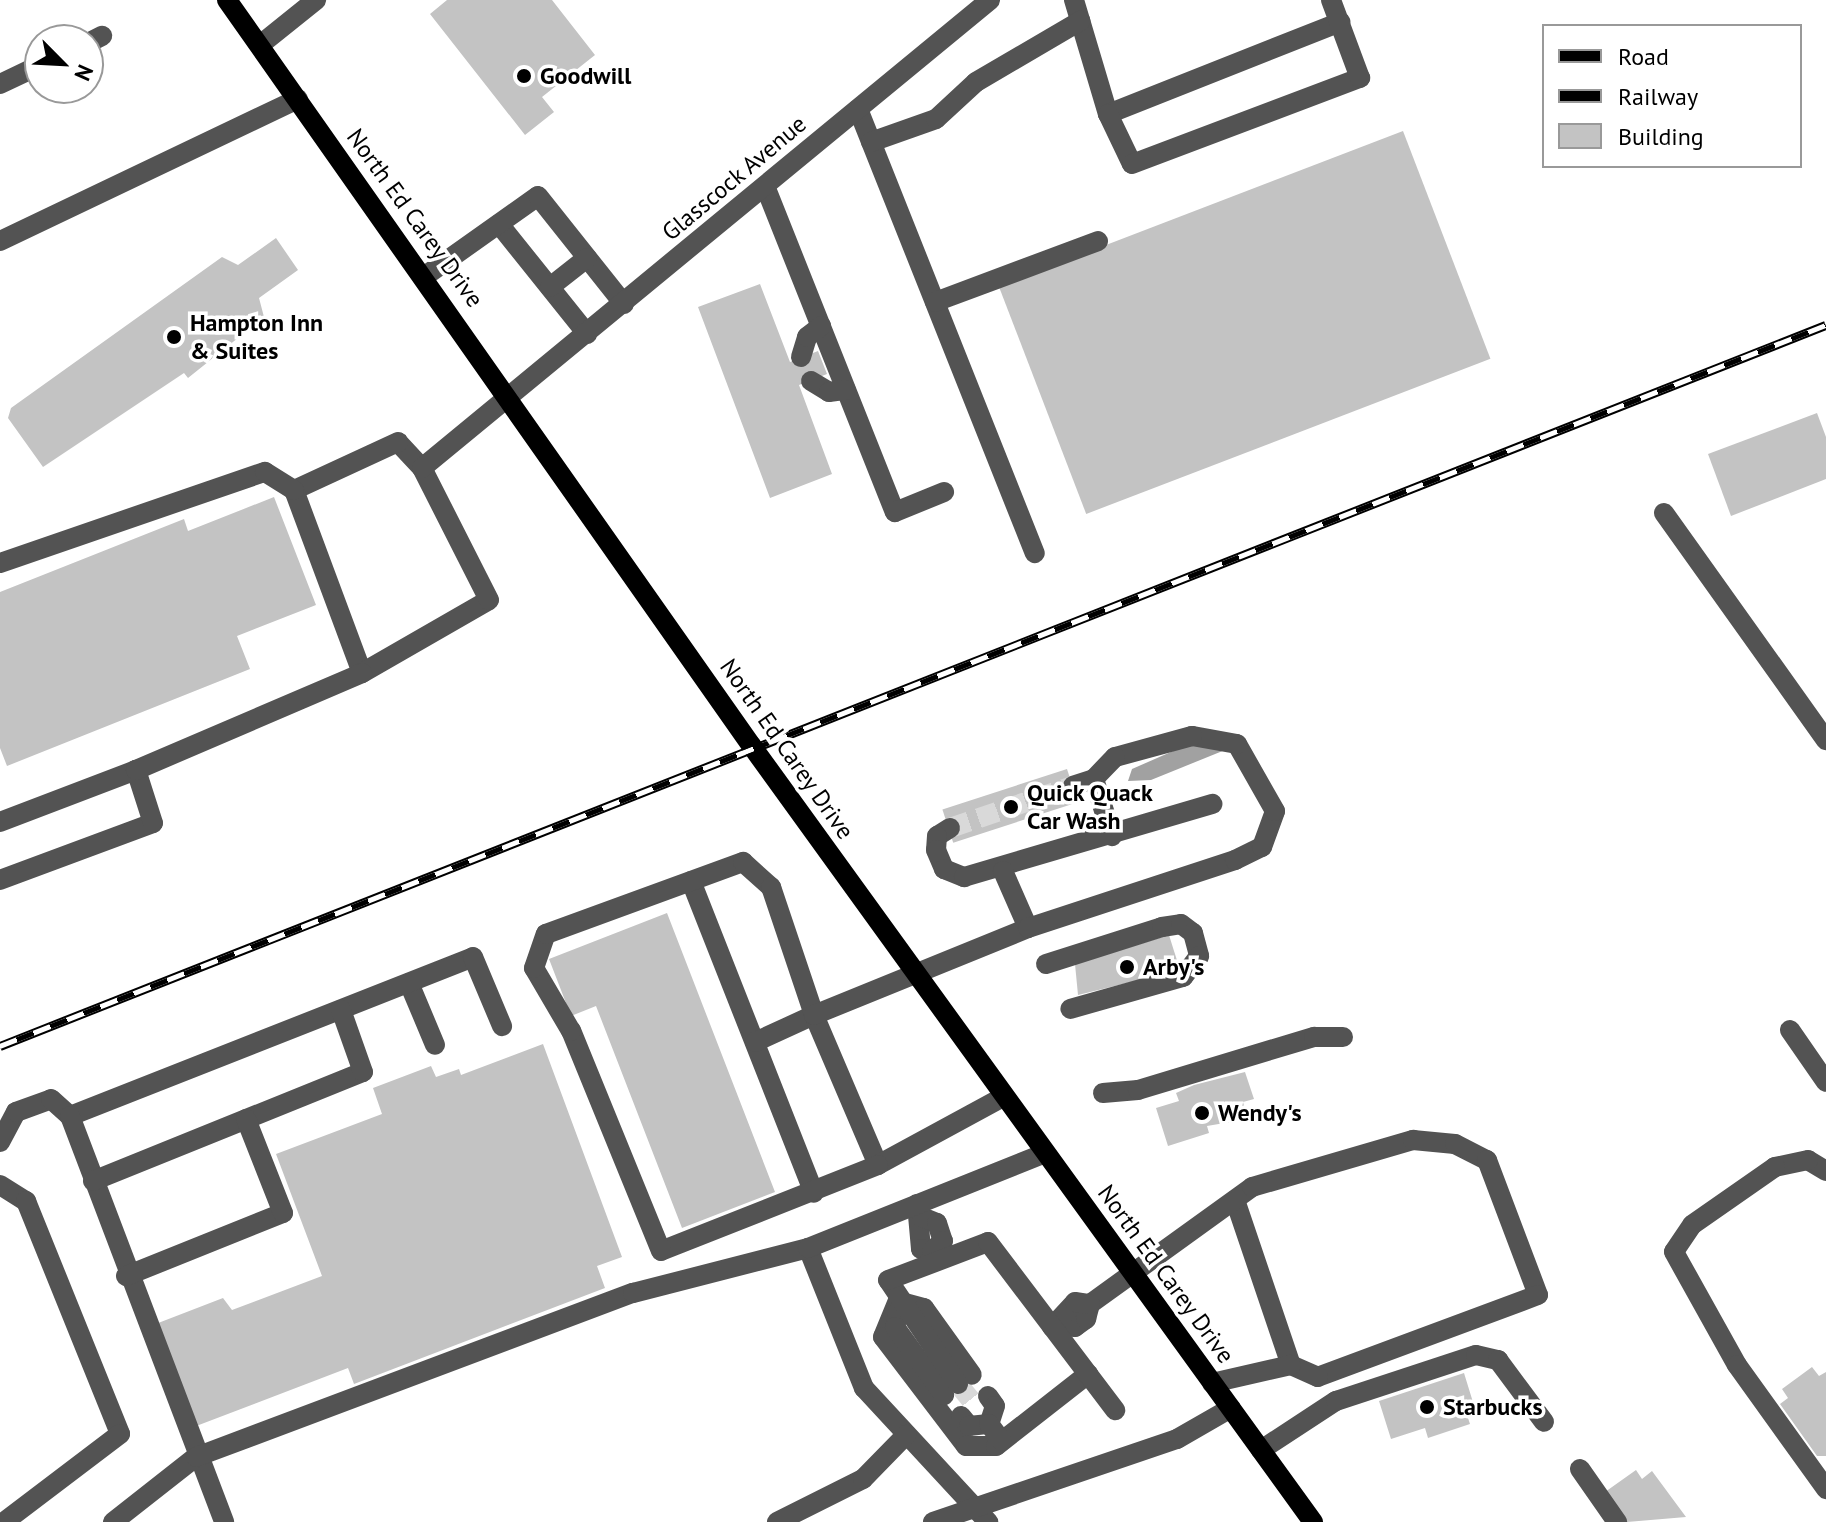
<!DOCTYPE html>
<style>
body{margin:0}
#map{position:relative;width:1826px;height:1522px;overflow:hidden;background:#fff;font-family:"PT Sans",sans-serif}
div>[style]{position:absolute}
.water>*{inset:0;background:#a1a1a1}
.building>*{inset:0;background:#c3c3c3;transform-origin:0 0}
.minor-tunnel>*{height:20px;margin-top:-10px;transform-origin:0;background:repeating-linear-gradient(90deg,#d9d9d9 0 20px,transparent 0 30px)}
.minor>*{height:20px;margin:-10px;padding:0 10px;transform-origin:10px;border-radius:10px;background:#535353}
.major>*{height:20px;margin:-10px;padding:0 10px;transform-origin:10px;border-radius:10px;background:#000}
.rail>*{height:9px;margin-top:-4.5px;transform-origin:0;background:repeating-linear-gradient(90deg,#fff 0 18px,#000 0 36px);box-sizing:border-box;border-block:2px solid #000}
.dots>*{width:22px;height:22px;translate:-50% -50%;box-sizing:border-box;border:4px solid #fff;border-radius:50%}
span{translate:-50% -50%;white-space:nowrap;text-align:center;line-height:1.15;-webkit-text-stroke:7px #fff;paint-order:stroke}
.poi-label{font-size:24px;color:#000;font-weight:700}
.left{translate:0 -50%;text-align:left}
.street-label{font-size:24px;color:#000}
.legend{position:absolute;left:1542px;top:24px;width:260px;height:144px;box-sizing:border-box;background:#fff;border:2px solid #999;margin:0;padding:10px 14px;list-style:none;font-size:24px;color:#000}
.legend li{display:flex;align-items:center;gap:16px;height:40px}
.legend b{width:40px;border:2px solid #999}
.north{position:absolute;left:24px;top:24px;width:80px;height:80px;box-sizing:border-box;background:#fff;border:2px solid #999;border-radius:50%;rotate:114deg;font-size:22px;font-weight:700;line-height:32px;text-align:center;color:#000}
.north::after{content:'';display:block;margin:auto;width:28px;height:36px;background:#000;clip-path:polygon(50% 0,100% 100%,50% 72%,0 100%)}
</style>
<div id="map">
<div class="water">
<div style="clip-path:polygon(1205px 737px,1225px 750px,1151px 780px,1128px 781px,1132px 769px)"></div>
</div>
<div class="building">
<div style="clip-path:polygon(447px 0,552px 0,595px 55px,542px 97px,554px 112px,525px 135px,430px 14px)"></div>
<div style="left:1403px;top:131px;width:244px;height:433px;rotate:69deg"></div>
<div style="clip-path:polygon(276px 238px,298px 270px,259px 298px,264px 317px,188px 378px,184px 373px,43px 467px,8px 418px,11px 408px,222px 257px,238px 265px)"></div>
<div style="clip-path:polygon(760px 284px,790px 362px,818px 351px,827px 374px,799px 385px,832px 474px,770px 498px,698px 307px)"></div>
<div style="clip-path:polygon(1817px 413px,1826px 437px,1826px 479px,1731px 516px,1708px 454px)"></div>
<div style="clip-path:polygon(274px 497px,316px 605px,237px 636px,250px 669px,7px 766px,0 748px,0 592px,184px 519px,188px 531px)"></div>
<div style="left:1067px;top:769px;width:35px;height:131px;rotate:72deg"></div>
<div style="clip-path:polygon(667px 913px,775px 1192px,682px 1228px,596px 1006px,571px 1016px,549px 959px)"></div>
<div style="clip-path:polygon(1169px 935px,1180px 970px,1078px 995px,1075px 964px)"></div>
<div style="clip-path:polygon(543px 1044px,622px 1257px,597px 1266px,605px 1288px,354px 1384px,348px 1368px,191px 1428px,153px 1325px,223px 1298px,232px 1310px,322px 1276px,276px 1154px,382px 1114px,373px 1088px,431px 1066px,436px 1077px,459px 1069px,461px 1075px)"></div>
<div style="clip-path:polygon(1245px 1072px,1254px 1099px,1243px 1102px,1248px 1119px,1207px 1126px,1209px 1133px,1168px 1146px,1156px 1108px,1179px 1101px,1176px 1093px,1194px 1085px)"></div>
<div style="clip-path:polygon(1812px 1367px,1819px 1376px,1826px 1372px,1826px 1456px,1817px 1456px,1780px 1404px,1788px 1398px,1782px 1389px)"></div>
<div style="clip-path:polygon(1464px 1373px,1476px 1412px,1467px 1415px,1470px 1424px,1428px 1438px,1425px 1428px,1391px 1439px,1379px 1401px)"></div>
<div style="clip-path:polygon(1636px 1470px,1642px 1479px,1652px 1471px,1686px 1517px,1627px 1522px,1605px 1492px)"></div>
</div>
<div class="minor-tunnel">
<div style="left:950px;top:828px;width:130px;rotate:-18.9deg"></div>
<div style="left:958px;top:1384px;width:27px;rotate:51deg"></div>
</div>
<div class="minor">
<div style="left:1074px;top:0;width:119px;rotate:73.4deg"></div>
<div style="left:1108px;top:114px;width:250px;rotate:-21.6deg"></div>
<div style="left:88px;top:43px;width:16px;rotate:-27deg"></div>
<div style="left:260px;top:45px;width:72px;rotate:-38.8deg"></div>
<div style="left:0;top:84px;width:44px;rotate:-25.4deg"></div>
<div style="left:858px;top:109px;width:478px;rotate:68.3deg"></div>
<div style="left:1108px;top:114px;width:55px;rotate:64.4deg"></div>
<div style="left:1132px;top:164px;width:244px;rotate:-20.7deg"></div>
<div style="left:1360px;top:78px;width:83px;rotate:-110.4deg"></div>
<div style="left:871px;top:142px;width:69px;rotate:-19.5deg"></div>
<div style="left:936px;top:119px;width:54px;rotate:-42.8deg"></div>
<div style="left:976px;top:82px;width:121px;rotate:-30.4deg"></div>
<div style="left:765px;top:186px;width:351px;rotate:68.3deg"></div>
<div style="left:895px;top:512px;width:53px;rotate:-22.2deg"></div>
<div style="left:499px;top:224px;width:141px;rotate:51.3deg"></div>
<div style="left:0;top:241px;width:330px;rotate:-25.5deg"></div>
<div style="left:425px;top:276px;width:138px;rotate:-35.3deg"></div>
<div style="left:538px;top:196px;width:138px;rotate:51.5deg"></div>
<div style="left:550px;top:287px;width:47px;rotate:-38.1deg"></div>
<div style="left:935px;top:302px;width:174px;rotate:-20.5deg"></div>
<div style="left:801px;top:357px;width:21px;rotate:-73deg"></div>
<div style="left:807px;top:337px;width:18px;rotate:-38deg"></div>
<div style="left:811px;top:381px;width:21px;rotate:31deg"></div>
<div style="left:829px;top:392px;width:17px;rotate:-7deg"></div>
<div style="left:422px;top:468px;width:35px;rotate:-133deg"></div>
<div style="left:398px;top:442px;width:115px;rotate:155.2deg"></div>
<div style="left:294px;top:490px;width:195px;rotate:69.6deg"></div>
<div style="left:362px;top:673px;width:146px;rotate:-29.9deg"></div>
<div style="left:489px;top:600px;width:148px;rotate:-116.9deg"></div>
<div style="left:422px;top:468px;width:736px;rotate:-39.49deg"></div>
<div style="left:1664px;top:513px;width:279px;rotate:54.5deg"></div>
<div style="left:0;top:563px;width:280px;rotate:-19deg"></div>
<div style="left:265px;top:472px;width:34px;rotate:32deg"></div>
<div style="left:1094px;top:779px;width:60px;rotate:72.5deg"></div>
<div style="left:0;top:822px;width:146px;rotate:-20.9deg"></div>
<div style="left:950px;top:828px;width:15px;rotate:148deg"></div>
<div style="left:937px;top:836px;width:14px;rotate:94deg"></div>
<div style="left:936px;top:850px;width:21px;rotate:67deg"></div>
<div style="left:944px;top:869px;width:22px;rotate:22deg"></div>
<div style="left:964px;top:877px;width:259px;rotate:-16.4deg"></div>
<div style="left:1003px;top:871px;width:62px;rotate:66.3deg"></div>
<div style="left:0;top:880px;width:163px;rotate:-20.4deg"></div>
<div style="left:153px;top:823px;width:56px;rotate:-107.8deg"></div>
<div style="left:136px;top:770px;width:246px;rotate:-23.2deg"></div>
<div style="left:691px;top:881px;width:335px;rotate:68.5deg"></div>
<div style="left:1046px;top:964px;width:122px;rotate:-17.7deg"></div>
<div style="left:1162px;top:927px;width:19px;rotate:-9deg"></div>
<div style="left:1181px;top:924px;width:15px;rotate:37deg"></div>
<div style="left:1193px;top:933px;width:24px;rotate:75deg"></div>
<div style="left:1199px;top:956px;width:26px;rotate:127deg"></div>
<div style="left:1183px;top:977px;width:117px;rotate:164.2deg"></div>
<div style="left:409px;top:983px;width:67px;rotate:67.2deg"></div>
<div style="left:1790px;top:1030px;width:63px;rotate:55.3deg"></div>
<div style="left:755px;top:1042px;width:65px;rotate:-24.6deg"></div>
<div style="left:814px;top:1015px;width:163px;rotate:66.9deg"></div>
<div style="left:1103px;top:1093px;width:35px;rotate:-5deg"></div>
<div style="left:1138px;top:1090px;width:184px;rotate:-16.8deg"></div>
<div style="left:1314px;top:1037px;width:29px"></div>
<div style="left:1003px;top:1097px;width:142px;rotate:151.5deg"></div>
<div style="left:878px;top:1165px;width:233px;rotate:158.4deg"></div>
<div style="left:661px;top:1251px;width:238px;rotate:-112.2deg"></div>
<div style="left:571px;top:1031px;width:73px;rotate:-120.4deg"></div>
<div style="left:534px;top:968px;width:36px;rotate:-71deg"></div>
<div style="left:546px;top:934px;width:210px;rotate:-20.1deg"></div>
<div style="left:743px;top:862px;width:38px;rotate:42deg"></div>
<div style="left:771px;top:887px;width:135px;rotate:71.4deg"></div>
<div style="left:814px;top:1015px;width:231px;rotate:-22.1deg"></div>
<div style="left:1028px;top:928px;width:218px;rotate:-18.2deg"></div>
<div style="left:1235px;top:860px;width:30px;rotate:-26deg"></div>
<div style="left:1262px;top:847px;width:38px;rotate:-70deg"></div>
<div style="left:1275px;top:811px;width:77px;rotate:-119.6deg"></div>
<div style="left:1237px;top:744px;width:46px;rotate:-169.9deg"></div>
<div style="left:1192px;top:736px;width:80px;rotate:164.7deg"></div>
<div style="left:1115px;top:757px;width:30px;rotate:134deg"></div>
<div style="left:1094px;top:779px;width:22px;rotate:162deg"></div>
<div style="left:70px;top:1116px;width:433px;rotate:-21.5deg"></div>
<div style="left:473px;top:957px;width:75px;rotate:67.2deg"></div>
<div style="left:0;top:1142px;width:34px;rotate:-62deg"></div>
<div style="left:16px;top:1112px;width:37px;rotate:-20deg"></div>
<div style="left:51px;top:1099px;width:25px;rotate:42deg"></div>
<div style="left:70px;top:1116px;width:434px;rotate:69.2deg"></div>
<div style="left:1826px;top:1171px;width:21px;rotate:-149deg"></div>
<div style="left:1808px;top:1160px;width:34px;rotate:168deg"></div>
<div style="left:1775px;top:1167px;width:101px;rotate:145.1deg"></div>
<div style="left:1692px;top:1225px;width:32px;rotate:124deg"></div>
<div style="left:1674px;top:1252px;width:129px;rotate:60.9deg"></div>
<div style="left:1737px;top:1365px;width:153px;rotate:54.3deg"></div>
<div style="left:93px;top:1181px;width:291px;rotate:-22deg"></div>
<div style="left:363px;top:1072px;width:66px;rotate:-109.5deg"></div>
<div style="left:0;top:1185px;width:31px;rotate:32deg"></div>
<div style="left:26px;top:1201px;width:251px;rotate:68deg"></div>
<div style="left:120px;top:1434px;width:146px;rotate:142.8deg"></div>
<div style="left:1235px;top:1200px;width:174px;rotate:71.3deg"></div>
<div style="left:917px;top:1204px;width:45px;rotate:84.9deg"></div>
<div style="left:921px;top:1249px;width:11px;rotate:10deg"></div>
<div style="left:922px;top:1217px;width:16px;rotate:22deg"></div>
<div style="left:937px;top:1223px;width:19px;rotate:72deg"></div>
<div style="left:943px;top:1241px;width:15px;rotate:138deg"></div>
<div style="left:808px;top:1248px;width:151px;rotate:68.2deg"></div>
<div style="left:864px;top:1388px;width:183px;rotate:47.2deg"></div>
<div style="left:126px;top:1276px;width:169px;rotate:-21.9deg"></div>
<div style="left:283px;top:1213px;width:101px;rotate:-111.5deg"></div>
<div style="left:899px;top:1298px;width:42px;rotate:112.3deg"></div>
<div style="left:883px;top:1337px;width:137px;rotate:52.7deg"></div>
<div style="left:966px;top:1446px;width:30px"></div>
<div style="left:996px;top:1446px;width:117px;rotate:-38deg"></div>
<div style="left:901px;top:1302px;width:24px;rotate:15deg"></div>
<div style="left:924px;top:1308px;width:82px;rotate:54.4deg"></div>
<div style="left:899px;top:1310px;width:17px;rotate:103deg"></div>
<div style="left:895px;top:1327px;width:84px;rotate:54.2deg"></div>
<div style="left:1060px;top:1322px;width:16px;rotate:18deg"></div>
<div style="left:1075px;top:1327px;width:14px;rotate:-36deg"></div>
<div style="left:1086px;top:1319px;width:16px;rotate:-75deg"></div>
<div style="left:1090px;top:1304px;width:200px;rotate:-35.8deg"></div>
<div style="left:1252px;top:1187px;width:168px;rotate:-16.3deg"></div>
<div style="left:1413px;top:1140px;width:42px;rotate:5.4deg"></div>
<div style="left:1455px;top:1144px;width:36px;rotate:27deg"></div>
<div style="left:1487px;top:1160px;width:144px;rotate:69.3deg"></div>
<div style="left:1538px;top:1295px;width:235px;rotate:159.6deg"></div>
<div style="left:1318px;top:1377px;width:30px;rotate:-156deg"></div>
<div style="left:1291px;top:1365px;width:81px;rotate:167.2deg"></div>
<div style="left:1052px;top:1327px;width:34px;rotate:-47deg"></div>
<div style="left:1075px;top:1302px;width:15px;rotate:8deg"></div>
<div style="left:958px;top:1384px;width:125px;rotate:-123.9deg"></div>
<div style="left:888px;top:1280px;width:107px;rotate:-20.8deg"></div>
<div style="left:988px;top:1242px;width:211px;rotate:52.9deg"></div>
<div style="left:988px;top:1396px;width:12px;rotate:55deg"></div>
<div style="left:995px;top:1406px;width:19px;rotate:108deg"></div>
<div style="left:961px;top:1416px;width:13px;rotate:51deg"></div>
<div style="left:969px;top:1426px;width:20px;rotate:-6deg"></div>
<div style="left:989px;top:1424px;width:21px;rotate:53deg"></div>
<div style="left:1261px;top:1450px;width:90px;rotate:-33.2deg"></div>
<div style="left:1336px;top:1401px;width:147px;rotate:-18.2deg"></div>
<div style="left:1476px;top:1355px;width:23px;rotate:13deg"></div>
<div style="left:1498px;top:1360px;width:77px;rotate:53.4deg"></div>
<div style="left:1580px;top:1469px;width:65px;rotate:55.1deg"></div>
<div style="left:113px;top:1522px;width:105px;rotate:-38.1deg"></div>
<div style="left:196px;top:1457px;width:467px;rotate:-20.6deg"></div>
<div style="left:633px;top:1293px;width:181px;rotate:-14.4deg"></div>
<div style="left:808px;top:1248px;width:255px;rotate:-21.8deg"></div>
<div style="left:777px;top:1522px;width:96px;rotate:-26.6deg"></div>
<div style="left:863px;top:1479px;width:62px;rotate:-45.7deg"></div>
<div style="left:933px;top:1522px;width:258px;rotate:-18.8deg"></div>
<div style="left:1177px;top:1439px;width:62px;rotate:-29.9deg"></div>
</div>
<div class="major">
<div style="left:227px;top:0;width:911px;rotate:54.88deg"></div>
<div style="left:751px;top:745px;width:959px;rotate:54.12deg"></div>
</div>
<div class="rail">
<div style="left:0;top:1046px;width:1963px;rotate:-21.55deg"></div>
</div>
<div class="dots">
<div style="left:524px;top:76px;background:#000"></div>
<div style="left:174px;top:337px;background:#000"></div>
<div style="left:1011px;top:807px;background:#000"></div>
<div style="left:1127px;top:967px;background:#000"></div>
<div style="left:1202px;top:1113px;background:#000"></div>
<div style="left:1427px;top:1407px;background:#000"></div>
</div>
<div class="poi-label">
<span class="left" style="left:540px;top:76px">Goodwill</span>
<span class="left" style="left:190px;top:337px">Hampton Inn<br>&amp; Suites</span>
<span class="left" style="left:1027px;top:807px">Quick Quack<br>Car Wash</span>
<span class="left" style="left:1143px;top:967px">Arby's</span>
<span class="left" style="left:1218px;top:1113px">Wendy's</span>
<span class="left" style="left:1443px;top:1407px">Starbucks</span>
</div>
<div class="street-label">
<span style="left:734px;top:178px;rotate:-40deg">Glasscock Avenue</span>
<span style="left:415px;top:218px;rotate:54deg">North Ed Carey Drive</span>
<span style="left:787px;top:749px;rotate:55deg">North Ed Carey Drive</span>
<span style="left:1166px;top:1274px;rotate:54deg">North Ed Carey Drive</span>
</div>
<ul class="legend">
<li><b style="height:10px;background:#000"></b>Road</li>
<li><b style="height:10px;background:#000"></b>Railway</li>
<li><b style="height:22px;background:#c3c3c3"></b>Building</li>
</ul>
<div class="north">N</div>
</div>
